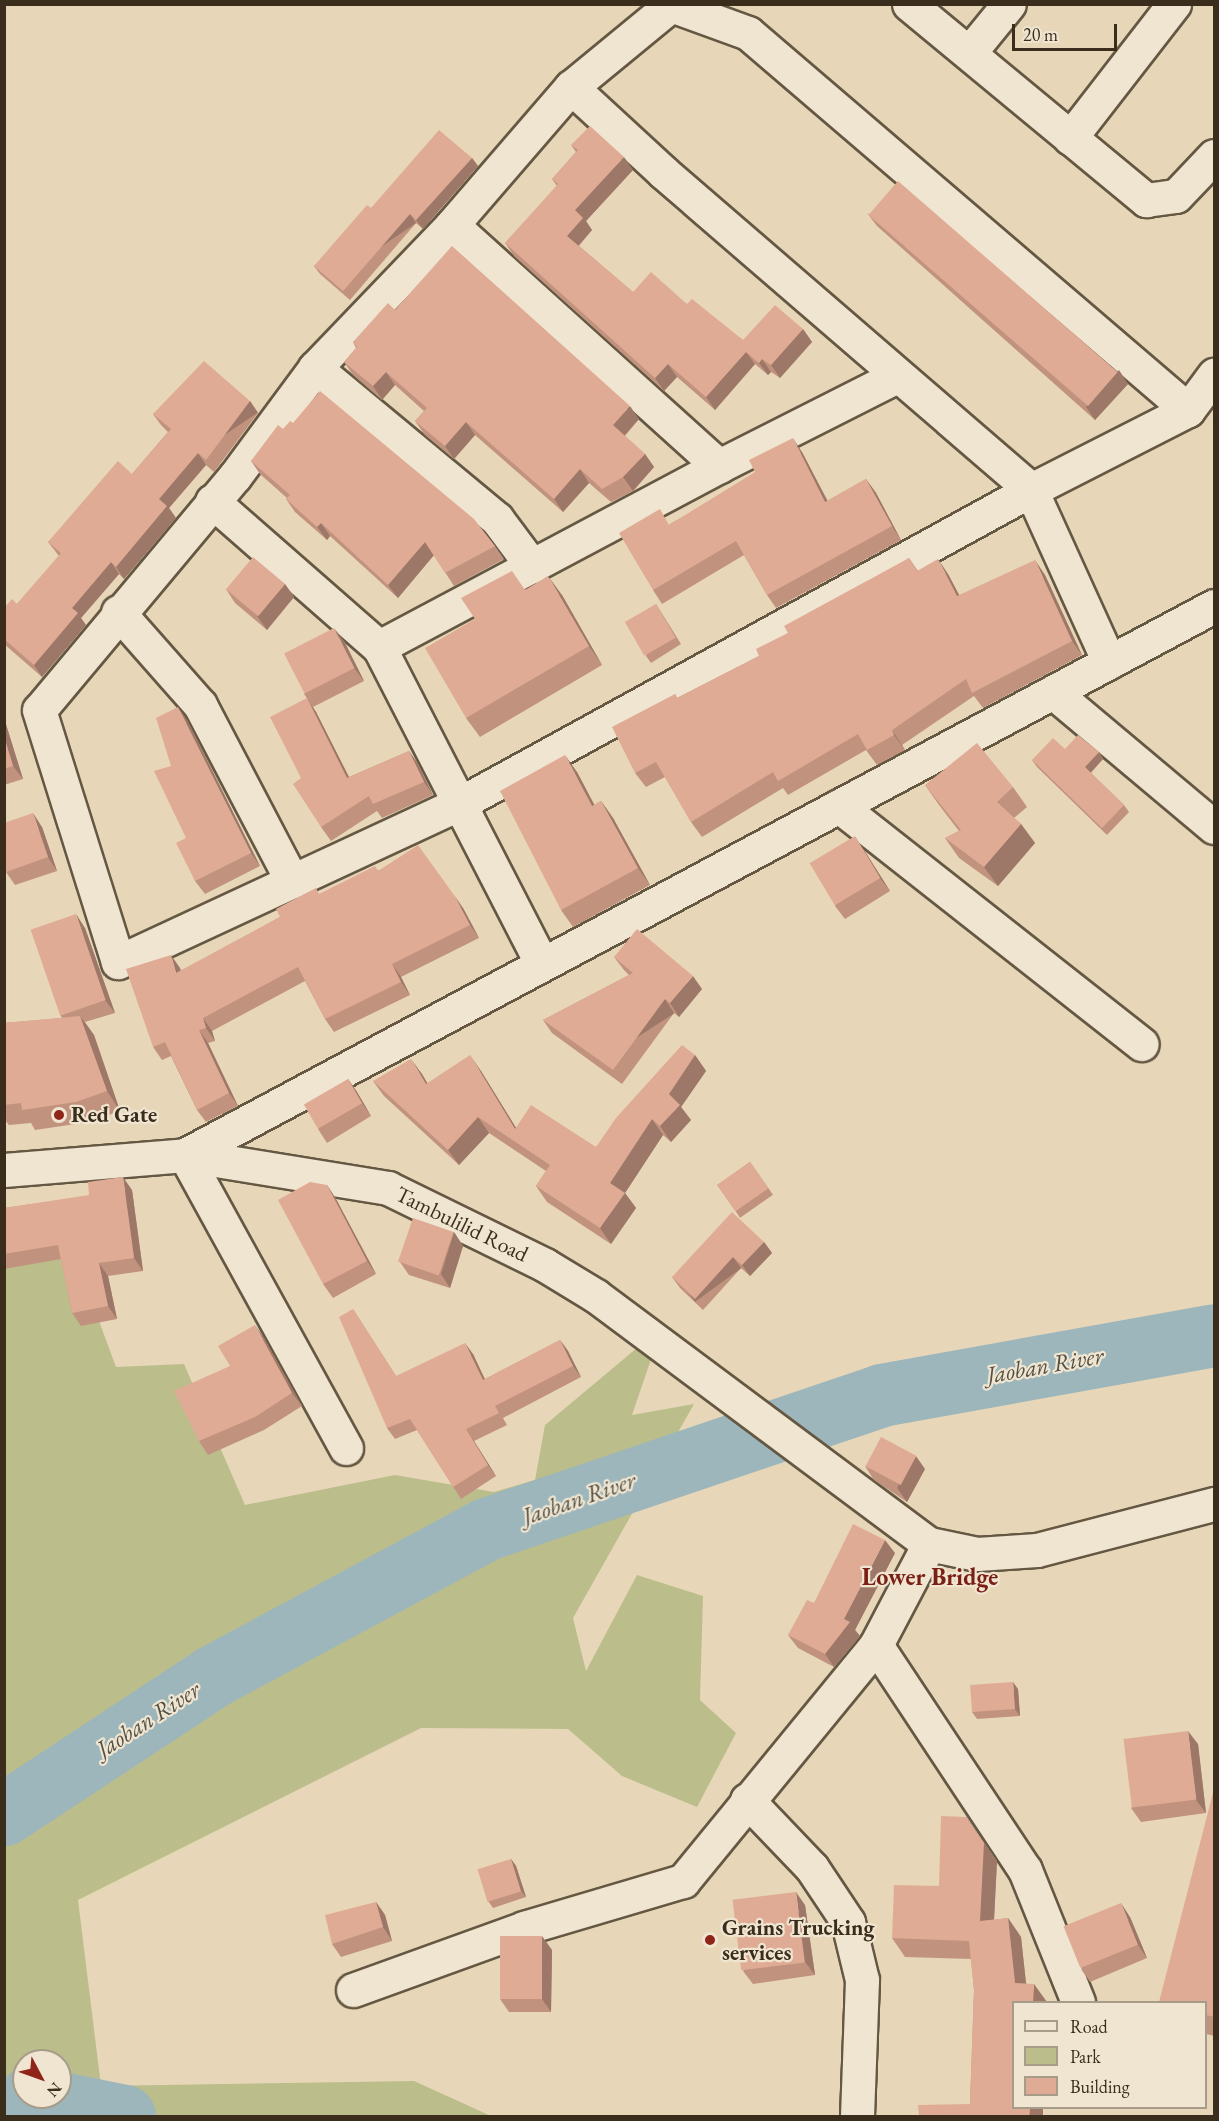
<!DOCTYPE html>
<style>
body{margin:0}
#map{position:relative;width:1219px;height:2121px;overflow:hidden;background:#e7d7b8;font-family:"EB Garamond",serif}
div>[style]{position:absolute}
.green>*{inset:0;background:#bbbd8b}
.river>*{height:63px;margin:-31.5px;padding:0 31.5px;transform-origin:31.5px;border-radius:31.5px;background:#9db6bb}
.roads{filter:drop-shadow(2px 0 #655843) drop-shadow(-2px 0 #655843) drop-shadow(0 2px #655843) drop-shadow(0 -2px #655843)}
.minor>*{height:33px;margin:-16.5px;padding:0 16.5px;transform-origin:16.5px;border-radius:16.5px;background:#efe5d1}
.wall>*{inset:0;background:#c1937f;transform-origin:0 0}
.shaded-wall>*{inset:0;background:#9d7868;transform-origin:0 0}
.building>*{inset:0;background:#e0ab94;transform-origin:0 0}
.dots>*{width:16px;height:16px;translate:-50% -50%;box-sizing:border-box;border:3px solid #efe5d1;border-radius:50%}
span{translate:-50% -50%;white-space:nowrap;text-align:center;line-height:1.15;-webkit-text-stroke:4.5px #efe5d1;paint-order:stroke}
.poi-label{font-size:22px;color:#3a2d1c;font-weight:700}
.left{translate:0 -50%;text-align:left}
.street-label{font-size:22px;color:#3a2d1c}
.water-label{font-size:24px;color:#534f44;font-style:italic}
.neighbourhood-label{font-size:24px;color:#7a1f14;font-weight:700}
.frame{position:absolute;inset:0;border:6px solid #3a2d1c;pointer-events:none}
.legend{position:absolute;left:1012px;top:2001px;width:195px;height:108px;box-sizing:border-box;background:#efe5d1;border:2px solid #a79b89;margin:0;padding:8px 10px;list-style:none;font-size:18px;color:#3a2d1c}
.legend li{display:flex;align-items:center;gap:12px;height:30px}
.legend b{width:30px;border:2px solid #a79b89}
.north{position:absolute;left:12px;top:2049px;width:60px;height:60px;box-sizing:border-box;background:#efe5d1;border:2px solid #a79b89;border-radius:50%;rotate:131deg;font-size:16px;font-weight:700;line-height:24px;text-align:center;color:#3a2d1c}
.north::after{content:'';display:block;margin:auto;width:21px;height:27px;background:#8f2418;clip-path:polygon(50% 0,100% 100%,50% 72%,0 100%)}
.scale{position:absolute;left:1012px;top:24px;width:105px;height:27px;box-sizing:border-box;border:3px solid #3a2d1c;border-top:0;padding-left:8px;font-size:18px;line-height:21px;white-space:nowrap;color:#3a2d1c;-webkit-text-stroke:4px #efe5d1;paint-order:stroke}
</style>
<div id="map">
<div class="green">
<div style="clip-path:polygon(evenodd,75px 1256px,116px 1367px,184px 1364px,245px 1505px,395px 1475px,494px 1492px,535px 1480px,545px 1425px,662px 1327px,632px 1415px,694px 1404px,573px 1618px,586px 1671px,637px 1575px,703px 1596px,700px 1700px,736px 1733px,697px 1807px,622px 1776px,568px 1729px,421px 1728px,78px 1900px,101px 2086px,414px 2081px,491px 2116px,5px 2116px,5px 1268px,75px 1256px,24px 2061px,60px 2061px,60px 2097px,24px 2097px,24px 2061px)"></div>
</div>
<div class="river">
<div style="left:4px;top:1814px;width:253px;rotate:-33.4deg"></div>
<div style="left:215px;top:1675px;width:308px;rotate:-28.3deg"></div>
<div style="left:486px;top:1529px;width:417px;rotate:-18.7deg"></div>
<div style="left:881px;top:1395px;width:338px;rotate:-10.2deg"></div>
<div style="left:30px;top:2097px;width:96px;rotate:11.4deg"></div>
</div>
<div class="roads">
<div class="minor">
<div style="left:909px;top:4px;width:308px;rotate:39.6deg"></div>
<div style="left:1146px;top:200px;width:30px;rotate:-8deg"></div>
<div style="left:1176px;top:196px;width:55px;rotate:-46.5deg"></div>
<div style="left:969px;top:53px;width:63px;rotate:-50.8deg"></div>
<div style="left:571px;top:87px;width:125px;rotate:42.7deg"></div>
<div style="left:663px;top:172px;width:486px;rotate:40.8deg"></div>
<div style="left:1031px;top:490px;width:189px;rotate:65.6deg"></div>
<div style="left:1070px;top:138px;width:170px;rotate:-52.2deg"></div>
<div style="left:452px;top:225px;width:360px;rotate:42.1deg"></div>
<div style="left:315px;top:368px;width:236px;rotate:39.7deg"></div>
<div style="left:497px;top:519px;width:59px;rotate:53.3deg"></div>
<div style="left:1188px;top:410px;width:579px;rotate:-139.41deg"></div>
<div style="left:748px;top:33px;width:82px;rotate:-160deg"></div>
<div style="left:671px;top:5px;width:129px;rotate:140.6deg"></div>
<div style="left:571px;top:87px;width:182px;rotate:130.8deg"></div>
<div style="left:452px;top:225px;width:198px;rotate:133.8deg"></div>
<div style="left:315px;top:368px;width:134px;rotate:126.5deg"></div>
<div style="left:235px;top:476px;width:305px;rotate:129.9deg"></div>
<div style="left:39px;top:710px;width:264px;rotate:72.6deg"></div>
<div style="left:118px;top:962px;width:374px;rotate:-24.9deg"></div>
<div style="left:457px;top:805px;width:655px;rotate:-28.76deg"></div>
<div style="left:1031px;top:490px;width:176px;rotate:-27deg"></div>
<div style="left:1188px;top:410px;width:44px;rotate:-53.4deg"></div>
<div style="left:212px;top:501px;width:222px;rotate:41.2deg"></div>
<div style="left:379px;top:647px;width:356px;rotate:62.8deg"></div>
<div style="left:118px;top:612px;width:124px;rotate:48.6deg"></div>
<div style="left:200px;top:705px;width:199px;rotate:62.4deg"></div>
<div style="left:379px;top:647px;width:385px;rotate:-28deg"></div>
<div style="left:719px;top:466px;width:199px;rotate:-26.8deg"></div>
<div style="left:1053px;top:692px;width:210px;rotate:40deg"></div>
<div style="left:839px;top:806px;width:385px;rotate:38.2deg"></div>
<div style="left:4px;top:1170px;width:182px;rotate:-4.7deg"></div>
<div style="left:185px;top:1155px;width:206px;rotate:9.2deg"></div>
<div style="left:388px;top:1188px;width:175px;rotate:26.1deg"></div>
<div style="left:545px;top:1265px;width:60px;rotate:31.3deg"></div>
<div style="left:596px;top:1296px;width:415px;rotate:36.7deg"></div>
<div style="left:929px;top:1544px;width:49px;rotate:11.8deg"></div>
<div style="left:977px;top:1554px;width:60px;rotate:-3.8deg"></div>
<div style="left:1037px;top:1550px;width:183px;rotate:-14.6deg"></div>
<div style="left:346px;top:1448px;width:334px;rotate:-118.8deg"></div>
<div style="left:185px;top:1155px;width:1166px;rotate:-28.08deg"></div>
<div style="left:929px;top:1544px;width:114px;rotate:117.7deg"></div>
<div style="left:876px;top:1645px;width:270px;rotate:56.5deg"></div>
<div style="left:1025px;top:1870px;width:142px;rotate:68.1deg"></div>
<div style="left:747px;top:1800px;width:94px;rotate:46.3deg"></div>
<div style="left:812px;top:1868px;width:65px;rotate:56.3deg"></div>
<div style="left:848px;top:1922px;width:60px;rotate:76.4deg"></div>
<div style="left:862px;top:1980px;width:136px;rotate:92.1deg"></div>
<div style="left:353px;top:1990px;width:182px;rotate:-19.9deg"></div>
<div style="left:524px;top:1928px;width:166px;rotate:-16.5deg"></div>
<div style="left:683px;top:1881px;width:305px;rotate:-50.7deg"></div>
</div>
</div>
<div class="wall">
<div style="clip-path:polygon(571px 145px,633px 170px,586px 221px,592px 230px,579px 246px,633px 292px,687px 304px,743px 340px,803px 329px,812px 342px,780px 378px,771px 372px,768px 375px,755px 364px,715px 410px,677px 377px,664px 391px,514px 256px,505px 243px,557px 186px,552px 179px,576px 152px)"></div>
<div style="clip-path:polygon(472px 158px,478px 166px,423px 229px,416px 223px,350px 300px,320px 274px,314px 266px,371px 208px)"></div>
<div style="clip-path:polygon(867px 213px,1128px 384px,1095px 420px,877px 226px)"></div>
<div style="clip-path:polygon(395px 310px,639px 419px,625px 436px,645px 454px,654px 467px,633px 491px,611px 502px,589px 483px,563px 512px,475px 435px,454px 459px,425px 435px,415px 421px,424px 411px,395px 385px,382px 400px,353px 375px,344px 362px,356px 348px,353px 342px)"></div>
<div style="clip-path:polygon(250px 401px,258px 413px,214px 472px,206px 465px,169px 508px,176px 518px,124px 579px,119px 574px,81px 618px,86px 625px,42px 677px,4px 644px,4px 608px,17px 604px,59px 556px,48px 542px,132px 474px,168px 432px,161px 425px,153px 414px)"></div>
<div style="clip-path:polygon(293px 423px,495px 546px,504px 559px,454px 586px,434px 555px,398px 598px,330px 536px,327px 540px,295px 512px,286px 499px,287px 498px,260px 474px,251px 461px,283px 429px)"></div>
<div style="clip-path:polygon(802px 452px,827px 501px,866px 479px,876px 493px,901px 540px,776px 608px,767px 595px,744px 555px,662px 604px,653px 590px,670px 524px)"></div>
<div style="clip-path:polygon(909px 558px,918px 571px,948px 574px,959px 595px,1045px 575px,1082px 655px,983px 708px,974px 696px,902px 745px,905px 750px,877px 765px,866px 750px,788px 795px,783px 788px,702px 837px,691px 822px,665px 777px,646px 787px,635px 773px,675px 694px,677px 698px,759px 656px,788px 633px)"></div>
<div style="clip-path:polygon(285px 584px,294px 597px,267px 630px,235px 603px,226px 589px)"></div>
<div style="clip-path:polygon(525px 589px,562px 595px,602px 665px,480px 737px,466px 718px)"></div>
<div style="clip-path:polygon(656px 604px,681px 644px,651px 663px,646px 656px)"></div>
<div style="clip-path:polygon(344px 641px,364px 681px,313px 707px,304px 694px)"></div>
<div style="clip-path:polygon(307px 698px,316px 712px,349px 777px,409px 751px,418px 764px,433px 795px,382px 818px,377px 811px,331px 841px,321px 827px,301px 778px)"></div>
<div style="clip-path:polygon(4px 718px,23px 779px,4px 785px)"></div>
<div style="clip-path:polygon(187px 720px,260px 866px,205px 894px,195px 881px,171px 766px)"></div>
<div style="clip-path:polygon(1065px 749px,1099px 752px,1103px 759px,1091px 773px,1124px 805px,1129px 812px,1107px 835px,1037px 767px,1032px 760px)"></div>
<div style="clip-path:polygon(577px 772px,594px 805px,601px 801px,613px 818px,650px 885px,573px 927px,561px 910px)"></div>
<div style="clip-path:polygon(925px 785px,1013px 787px,1027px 807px,1014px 818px,1021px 824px,1035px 843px,998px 886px,959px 858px,945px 838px,959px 831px,939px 805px)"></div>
<div style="clip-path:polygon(42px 827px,57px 871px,15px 885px,6px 872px)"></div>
<div style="clip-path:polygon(864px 850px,890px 891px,845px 919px,835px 906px)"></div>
<div style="clip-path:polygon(379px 870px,463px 908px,479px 938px,401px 977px,410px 995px,334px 1032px,325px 1019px,305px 981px,212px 1031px,215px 1041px,208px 1043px,238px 1106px,206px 1122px,197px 1110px,171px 1056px,162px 1060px,153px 1047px,180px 968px,181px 971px,280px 917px,320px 894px)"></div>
<div style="clip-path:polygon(85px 928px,115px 1013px,85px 1022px,94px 1035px,120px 1111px,89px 1122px,35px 1130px,31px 1123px,9px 1125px,4px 1119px,4px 1023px,62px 1018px,60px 1014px)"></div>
<div style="clip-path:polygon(614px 957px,702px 989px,679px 1017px,674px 1013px,622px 1084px,552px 1033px,543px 1020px,629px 975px,624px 970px)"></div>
<div style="clip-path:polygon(695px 1055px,706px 1071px,681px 1107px,691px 1120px,671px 1142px,663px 1135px,625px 1193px,636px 1208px,611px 1244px,547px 1202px,536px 1186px,546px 1171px,489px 1133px,459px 1165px,384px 1096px,373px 1081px,422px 1074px,427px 1083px,481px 1071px,516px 1128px,596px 1147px)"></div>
<div style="clip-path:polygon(348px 1079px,357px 1092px,371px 1116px,327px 1143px,318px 1129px)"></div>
<div style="left:750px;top:1162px;width:40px;height:40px;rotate:55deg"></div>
<div style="clip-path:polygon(327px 1185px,336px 1199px,376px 1274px,333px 1298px,323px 1284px)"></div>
<div style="clip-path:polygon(132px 1190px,143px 1271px,108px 1276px,117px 1319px,81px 1326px,72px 1313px,61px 1259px,4px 1269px,4px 1208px)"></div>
<div style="clip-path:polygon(454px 1232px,463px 1246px,450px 1288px,409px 1275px,400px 1262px)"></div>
<div style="clip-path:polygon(764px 1242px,772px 1253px,750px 1276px,741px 1268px,703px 1310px,680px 1288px,672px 1277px)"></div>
<div style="clip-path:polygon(353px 1309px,396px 1376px,473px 1354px,485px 1379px,560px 1340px,568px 1351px,581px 1377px,503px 1418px,507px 1425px,474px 1441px,496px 1476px,461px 1499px,417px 1430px,395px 1439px,387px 1428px)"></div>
<div style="clip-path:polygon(264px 1338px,302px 1406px,264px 1430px,208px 1455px,199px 1441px)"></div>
<div style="clip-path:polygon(865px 1466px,925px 1469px,907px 1502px,874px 1480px)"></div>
<div style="clip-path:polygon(895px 1553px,855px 1630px,860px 1636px,834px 1667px,798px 1648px,788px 1635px,814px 1603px)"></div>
<div style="clip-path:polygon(1018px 1689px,1020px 1716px,977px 1719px,972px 1712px)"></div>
<div style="clip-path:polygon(1198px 1744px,1206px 1813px,1141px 1822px,1131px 1808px)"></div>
<div style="clip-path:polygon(1215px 1785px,1215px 2036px,1206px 2034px,1206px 2002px)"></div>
<div style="clip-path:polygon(966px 1817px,997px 1861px,994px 1920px,1008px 1918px,1021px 1937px,1026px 1983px,1047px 2002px,1014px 2108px,1043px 2108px,1043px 2116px,919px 2116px,970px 2104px,974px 1990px,971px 1959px,905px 1957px,892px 1938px,939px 1886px)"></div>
<div style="clip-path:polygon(511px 1859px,516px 1866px,526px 1897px,493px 1908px,488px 1901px)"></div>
<div style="clip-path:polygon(376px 1902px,385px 1915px,392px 1941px,341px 1957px,332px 1944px)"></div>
<div style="clip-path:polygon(805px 1905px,815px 1975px,753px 1984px,743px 1971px)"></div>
<div style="clip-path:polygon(1130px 1917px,1147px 1958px,1090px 1982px,1081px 1969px)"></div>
<div style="clip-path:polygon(552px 1950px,551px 2012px,509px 2012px,500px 1999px)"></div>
</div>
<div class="shaded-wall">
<div style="clip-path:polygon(624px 157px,633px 170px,586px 221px,592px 230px,576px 248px,567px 236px,575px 210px)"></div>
<div style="clip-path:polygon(472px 158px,478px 166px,423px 229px,416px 220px)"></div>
<div style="left:410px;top:214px;width:11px;height:102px;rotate:56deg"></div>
<div style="clip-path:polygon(803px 329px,812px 342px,780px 378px,771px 365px)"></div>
<div style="clip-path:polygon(746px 352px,755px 364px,715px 410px,706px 397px)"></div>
<div style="clip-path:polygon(762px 359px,771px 372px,768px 375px,759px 363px)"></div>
<div style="clip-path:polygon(668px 364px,677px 377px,664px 391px,655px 378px)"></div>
<div style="clip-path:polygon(1119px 370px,1128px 384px,1095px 420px,1086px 407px)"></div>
<div style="clip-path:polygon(386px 372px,395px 385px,382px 400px,373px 386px)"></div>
<div style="left:250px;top:401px;width:14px;height:74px;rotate:56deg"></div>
<div style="clip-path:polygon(630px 406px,639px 419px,622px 438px,613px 425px)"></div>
<div style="clip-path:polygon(466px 422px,475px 435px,454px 459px,445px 446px)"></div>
<div style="clip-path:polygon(793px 438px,802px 452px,835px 515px,825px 502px)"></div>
<div style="clip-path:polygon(198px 453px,206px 465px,169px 508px,176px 518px,124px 579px,116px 567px,159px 499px)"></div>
<div style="clip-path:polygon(645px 454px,654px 467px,633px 491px,623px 477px)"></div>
<div style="clip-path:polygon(580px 469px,589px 483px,563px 512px,554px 499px)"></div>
<div style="clip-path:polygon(866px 479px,876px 493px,901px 540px,892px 526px)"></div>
<div style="clip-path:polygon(321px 523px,330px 536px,327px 540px,317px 527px)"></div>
<div style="clip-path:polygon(425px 542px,434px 555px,398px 598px,388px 585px)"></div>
<div style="clip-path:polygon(938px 559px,948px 574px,967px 610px,957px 596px)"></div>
<div style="clip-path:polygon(1035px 560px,1045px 575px,1082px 655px,1072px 641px)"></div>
<div style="clip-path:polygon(111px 562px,119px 574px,81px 618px,86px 625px,42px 677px,34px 665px,72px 608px)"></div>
<div style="clip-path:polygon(548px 576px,562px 595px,602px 665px,589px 646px)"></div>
<div style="clip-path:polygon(285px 584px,294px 597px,267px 630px,257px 616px)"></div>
<div style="clip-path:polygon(334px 628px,344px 641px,364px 681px,354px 668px)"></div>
<div style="clip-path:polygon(307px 698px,316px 712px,356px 791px,347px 778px)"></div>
<div style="clip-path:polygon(178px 707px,187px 720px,260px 866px,251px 853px)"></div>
<div style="clip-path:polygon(4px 718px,23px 779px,13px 766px,4px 736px)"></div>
<div style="clip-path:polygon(892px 730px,902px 745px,905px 750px,894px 735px)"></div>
<div style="clip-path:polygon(409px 751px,418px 764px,433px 795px,424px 782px)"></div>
<div style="clip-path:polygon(1099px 752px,1103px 759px,1089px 774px,1085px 767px)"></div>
<div style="clip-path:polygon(565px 755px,577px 772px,604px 823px,592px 806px)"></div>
<div style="clip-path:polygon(601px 801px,613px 818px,650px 885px,638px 868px)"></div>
<div style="clip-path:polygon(33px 813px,42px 827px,57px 871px,48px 857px)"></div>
<div style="clip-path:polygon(1021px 824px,1035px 843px,998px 886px,984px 867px)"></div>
<div style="clip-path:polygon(855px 836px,864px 850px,890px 891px,880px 878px)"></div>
<div style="clip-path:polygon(454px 895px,463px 908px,479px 938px,470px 925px)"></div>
<div style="clip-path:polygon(76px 914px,85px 928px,115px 1013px,105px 1000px)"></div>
<div style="clip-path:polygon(171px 955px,180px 968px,185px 986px,176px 973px)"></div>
<div style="clip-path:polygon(392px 964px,401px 977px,410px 995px,401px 982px)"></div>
<div style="clip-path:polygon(693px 976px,702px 989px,679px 1017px,670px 1003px)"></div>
<div style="left:665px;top:999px;width:17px;height:88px;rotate:57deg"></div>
<div style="clip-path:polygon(80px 1016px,94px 1035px,120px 1111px,107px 1091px)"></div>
<div style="clip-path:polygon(203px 1018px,212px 1031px,215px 1041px,206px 1028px)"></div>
<div style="clip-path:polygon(199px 1030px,208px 1043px,238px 1106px,229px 1093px)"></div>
<div style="clip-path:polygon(470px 1055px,481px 1071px,526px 1144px,515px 1129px)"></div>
<div style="clip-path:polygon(695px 1055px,706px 1071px,681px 1107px,691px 1120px,671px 1142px,660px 1126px,669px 1094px)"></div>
<div style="clip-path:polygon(411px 1059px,422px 1074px,437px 1100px,426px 1084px)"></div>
<div style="clip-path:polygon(348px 1079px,357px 1092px,371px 1116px,362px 1103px)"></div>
<div style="clip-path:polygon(478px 1117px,489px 1133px,459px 1165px,448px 1150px)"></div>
<div style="clip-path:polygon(652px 1119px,663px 1135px,625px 1193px,636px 1208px,611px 1244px,600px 1228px,610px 1183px)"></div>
<div style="clip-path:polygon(123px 1177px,132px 1190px,143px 1271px,134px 1258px)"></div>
<div style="clip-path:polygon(327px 1185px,336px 1199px,376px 1274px,367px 1261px)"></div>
<div style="clip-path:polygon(454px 1232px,463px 1246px,450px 1288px,441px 1274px)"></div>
<div style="clip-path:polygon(764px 1242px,772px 1253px,750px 1276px,742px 1265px)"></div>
<div style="left:733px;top:1257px;width:14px;height:57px;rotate:54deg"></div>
<div style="clip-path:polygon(99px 1263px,108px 1276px,117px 1319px,108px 1306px)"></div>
<div style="clip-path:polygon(255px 1325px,264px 1338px,302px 1406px,292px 1393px)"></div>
<div style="clip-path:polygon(560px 1340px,568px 1351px,581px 1377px,573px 1366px)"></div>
<div style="clip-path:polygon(465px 1343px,473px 1354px,490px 1391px,483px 1380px)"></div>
<div style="clip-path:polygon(466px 1429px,474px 1441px,496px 1476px,488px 1465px)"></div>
<div style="clip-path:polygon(916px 1456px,925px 1469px,907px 1502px,897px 1488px)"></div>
<div style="clip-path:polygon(885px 1540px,895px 1553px,855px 1630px,860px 1636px,834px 1667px,825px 1654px,844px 1619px)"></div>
<div style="clip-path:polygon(1013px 1682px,1018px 1689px,1020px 1716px,1015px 1709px)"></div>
<div style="clip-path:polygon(1188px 1731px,1198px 1744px,1206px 1813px,1196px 1800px)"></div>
<div style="clip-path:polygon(966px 1817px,997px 1861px,993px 1940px,980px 1921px)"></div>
<div style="clip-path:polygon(511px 1859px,516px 1866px,526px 1897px,521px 1891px)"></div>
<div style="clip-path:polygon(796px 1892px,805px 1905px,815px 1975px,805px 1962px)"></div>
<div style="clip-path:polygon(376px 1902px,385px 1915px,392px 1941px,383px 1927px)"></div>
<div style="clip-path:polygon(1121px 1903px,1130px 1917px,1147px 1958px,1138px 1945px)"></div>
<div style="clip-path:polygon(1008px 1918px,1021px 1937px,1028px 2002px,1015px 1983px)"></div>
<div style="clip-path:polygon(542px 1936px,552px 1950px,551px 2012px,542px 1999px)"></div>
<div style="clip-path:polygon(1034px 1984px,1047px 2002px,1033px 2002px)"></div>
<div style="left:1030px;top:2108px;width:13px;height:8px"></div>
</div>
<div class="building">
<div style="clip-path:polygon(590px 126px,624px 157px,575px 210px,583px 218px,567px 236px,633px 292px,651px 272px,687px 304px,692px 299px,743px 340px,775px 305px,803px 329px,771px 365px,762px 359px,759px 363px,746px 352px,706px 397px,668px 364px,655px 378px,505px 243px,558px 184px,552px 179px,578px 150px,571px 145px)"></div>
<div style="clip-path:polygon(439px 130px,472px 158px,416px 220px,410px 214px,343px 291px,314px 266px,367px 205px,371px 208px)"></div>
<div style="left:898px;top:181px;width:291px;height:45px;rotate:41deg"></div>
<div style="clip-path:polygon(452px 246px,630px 406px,613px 425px,645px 454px,623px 477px,602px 489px,580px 469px,554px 499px,466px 422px,445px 446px,415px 421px,427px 408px,386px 372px,373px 386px,344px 362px,357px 347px,353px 342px,388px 303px,395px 310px)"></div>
<div style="clip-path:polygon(204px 361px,250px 401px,206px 460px,198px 453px,159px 499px,167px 506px,116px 567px,111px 562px,72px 608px,78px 613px,34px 665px,4px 639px,4px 608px,12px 599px,17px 604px,61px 553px,48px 542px,118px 461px,132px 474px,171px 429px,153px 414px)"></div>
<div style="clip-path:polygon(320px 391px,474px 519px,495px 546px,445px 573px,425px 542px,388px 585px,321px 523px,317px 527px,286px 499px,290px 495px,251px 461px,278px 425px,283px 429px,290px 421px,293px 423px)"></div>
<div style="clip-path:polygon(793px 438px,825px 502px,866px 479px,892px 526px,767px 595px,736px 541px,653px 590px,619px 533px,660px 509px,669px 525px,755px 472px,749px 460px)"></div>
<div style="left:253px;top:557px;width:42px;height:42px;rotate:40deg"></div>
<div style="clip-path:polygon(909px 558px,917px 571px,938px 559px,957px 596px,1035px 560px,1072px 641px,972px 693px,966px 679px,892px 730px,894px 735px,867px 750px,858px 734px,778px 781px,773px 772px,691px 822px,656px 762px,635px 773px,612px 727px,675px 694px,677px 698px,759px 656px,756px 649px,788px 633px,784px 626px)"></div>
<div style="clip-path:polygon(512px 571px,525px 590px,548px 576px,589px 646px,466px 718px,425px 648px,475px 619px,461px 598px)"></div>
<div style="left:656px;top:604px;width:39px;height:36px;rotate:60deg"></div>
<div style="left:334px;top:628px;width:45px;height:56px;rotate:63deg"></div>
<div style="clip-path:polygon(307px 698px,347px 778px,409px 751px,424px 782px,373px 804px,369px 796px,321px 827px,293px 784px,301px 778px,270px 717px)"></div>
<div style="clip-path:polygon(178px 707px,251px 853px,195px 881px,176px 843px,186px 838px,154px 771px,171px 766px,156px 718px)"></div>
<div style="clip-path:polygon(1078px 735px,1099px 752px,1085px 767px,1124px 805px,1102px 828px,1032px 760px,1053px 738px,1065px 749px)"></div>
<div style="clip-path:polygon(4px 736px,13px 766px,4px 769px)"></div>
<div style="clip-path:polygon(977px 743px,1013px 787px,997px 802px,1021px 824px,984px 867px,945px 838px,961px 830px,925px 785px)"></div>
<div style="clip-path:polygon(565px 755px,592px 806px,601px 801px,638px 868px,561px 910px,500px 791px)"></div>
<div style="clip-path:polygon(33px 813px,48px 857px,6px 872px,4px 868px,4px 823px)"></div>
<div style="left:855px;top:836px;width:49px;height:53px;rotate:59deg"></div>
<div style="clip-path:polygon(418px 845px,454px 895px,470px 925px,392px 964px,401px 982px,325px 1019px,298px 967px,203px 1018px,206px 1028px,199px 1030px,229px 1093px,197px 1110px,165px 1042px,153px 1047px,126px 969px,171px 955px,176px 973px,280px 917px,276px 909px,316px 888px,319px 894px,375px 866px,378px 871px)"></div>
<div style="left:76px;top:914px;width:91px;height:48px;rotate:71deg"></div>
<div style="clip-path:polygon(637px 929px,693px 976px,670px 1003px,665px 999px,613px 1070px,543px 1020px,633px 973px,614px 957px)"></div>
<div style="clip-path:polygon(80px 1016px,107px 1091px,76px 1102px,22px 1110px,21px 1103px,4px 1105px,4px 1023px)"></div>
<div style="clip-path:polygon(682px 1045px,695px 1055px,669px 1094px,680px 1105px,660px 1126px,652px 1119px,610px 1183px,625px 1193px,600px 1228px,536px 1186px,550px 1165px,478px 1117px,448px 1150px,373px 1081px,411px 1059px,426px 1084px,470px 1055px,515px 1129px,531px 1105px,596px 1147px,616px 1118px)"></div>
<div style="left:348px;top:1079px;width:28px;height:51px;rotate:60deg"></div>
<div style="left:750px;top:1162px;width:32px;height:40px;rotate:55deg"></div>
<div style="clip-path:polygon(123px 1177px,134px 1258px,99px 1263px,108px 1306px,72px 1313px,58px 1245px,4px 1254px,4px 1208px,89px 1195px,88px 1182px)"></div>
<div style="clip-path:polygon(310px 1182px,327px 1185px,367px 1261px,323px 1284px,278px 1200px)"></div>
<div style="clip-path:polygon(732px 1212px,764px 1242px,742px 1265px,733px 1257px,695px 1299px,672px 1277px)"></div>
<div style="left:413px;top:1218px;width:43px;height:46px;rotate:19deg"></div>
<div style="clip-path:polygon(353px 1309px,396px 1376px,465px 1343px,483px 1380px,560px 1340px,573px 1366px,495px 1406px,499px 1413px,466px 1429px,488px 1465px,453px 1487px,410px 1419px,387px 1428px,339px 1317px)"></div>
<div style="clip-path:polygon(255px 1325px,292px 1393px,255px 1417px,199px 1441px,174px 1391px,230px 1366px,218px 1346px)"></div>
<div style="left:881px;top:1437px;width:40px;height:33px;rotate:28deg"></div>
<div style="clip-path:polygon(853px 1524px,885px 1540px,844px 1619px,850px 1622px,825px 1654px,788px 1635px,807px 1600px,814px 1603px)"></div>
<div style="left:1013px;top:1682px;width:27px;height:43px;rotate:86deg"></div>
<div style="left:1188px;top:1731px;width:69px;height:65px;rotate:83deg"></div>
<div style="clip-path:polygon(1215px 1785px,1215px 2017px,1206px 2015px,1206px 2002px,1159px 2002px)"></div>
<div style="clip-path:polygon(941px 1816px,966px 1817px,984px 1843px,980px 1921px,1008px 1918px,1015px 1983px,1034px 1984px,1033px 2002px,1014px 2002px,1014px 2108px,1030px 2108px,1029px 2116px,919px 2116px,918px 2105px,970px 2104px,974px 1990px,969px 1941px,892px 1938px,894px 1885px,939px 1886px)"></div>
<div style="left:511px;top:1859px;width:34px;height:35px;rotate:73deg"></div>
<div style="left:796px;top:1892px;width:71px;height:64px;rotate:83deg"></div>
<div style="clip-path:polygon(376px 1902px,383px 1927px,332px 1944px,325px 1915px)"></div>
<div style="left:1121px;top:1903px;width:45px;height:62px;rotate:68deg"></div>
<div style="left:542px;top:1936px;width:63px;height:42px;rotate:90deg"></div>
</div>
<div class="dots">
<div style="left:59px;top:1115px;background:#8f2418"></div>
<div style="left:710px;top:1940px;background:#8f2418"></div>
</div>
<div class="poi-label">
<span class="left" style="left:71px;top:1115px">Red Gate</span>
<span class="left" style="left:722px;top:1940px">Grains Trucking<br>services</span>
</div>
<div class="street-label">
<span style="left:462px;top:1224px;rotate:26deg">Tambulilid Road</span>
</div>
<div class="water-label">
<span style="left:1045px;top:1365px;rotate:-10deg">Jaoban River</span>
<span style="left:579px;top:1498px;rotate:-19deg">Jaoban River</span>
<span style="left:148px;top:1719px;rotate:-33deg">Jaoban River</span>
</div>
<div class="neighbourhood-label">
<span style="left:930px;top:1577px">Lower Bridge</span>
</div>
<div class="frame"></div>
<ul class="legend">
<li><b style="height:8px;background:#efe5d1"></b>Road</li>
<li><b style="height:16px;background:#bbbd8b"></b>Park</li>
<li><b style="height:16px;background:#e0ab94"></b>Building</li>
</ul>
<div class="north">N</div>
<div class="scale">20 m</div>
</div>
